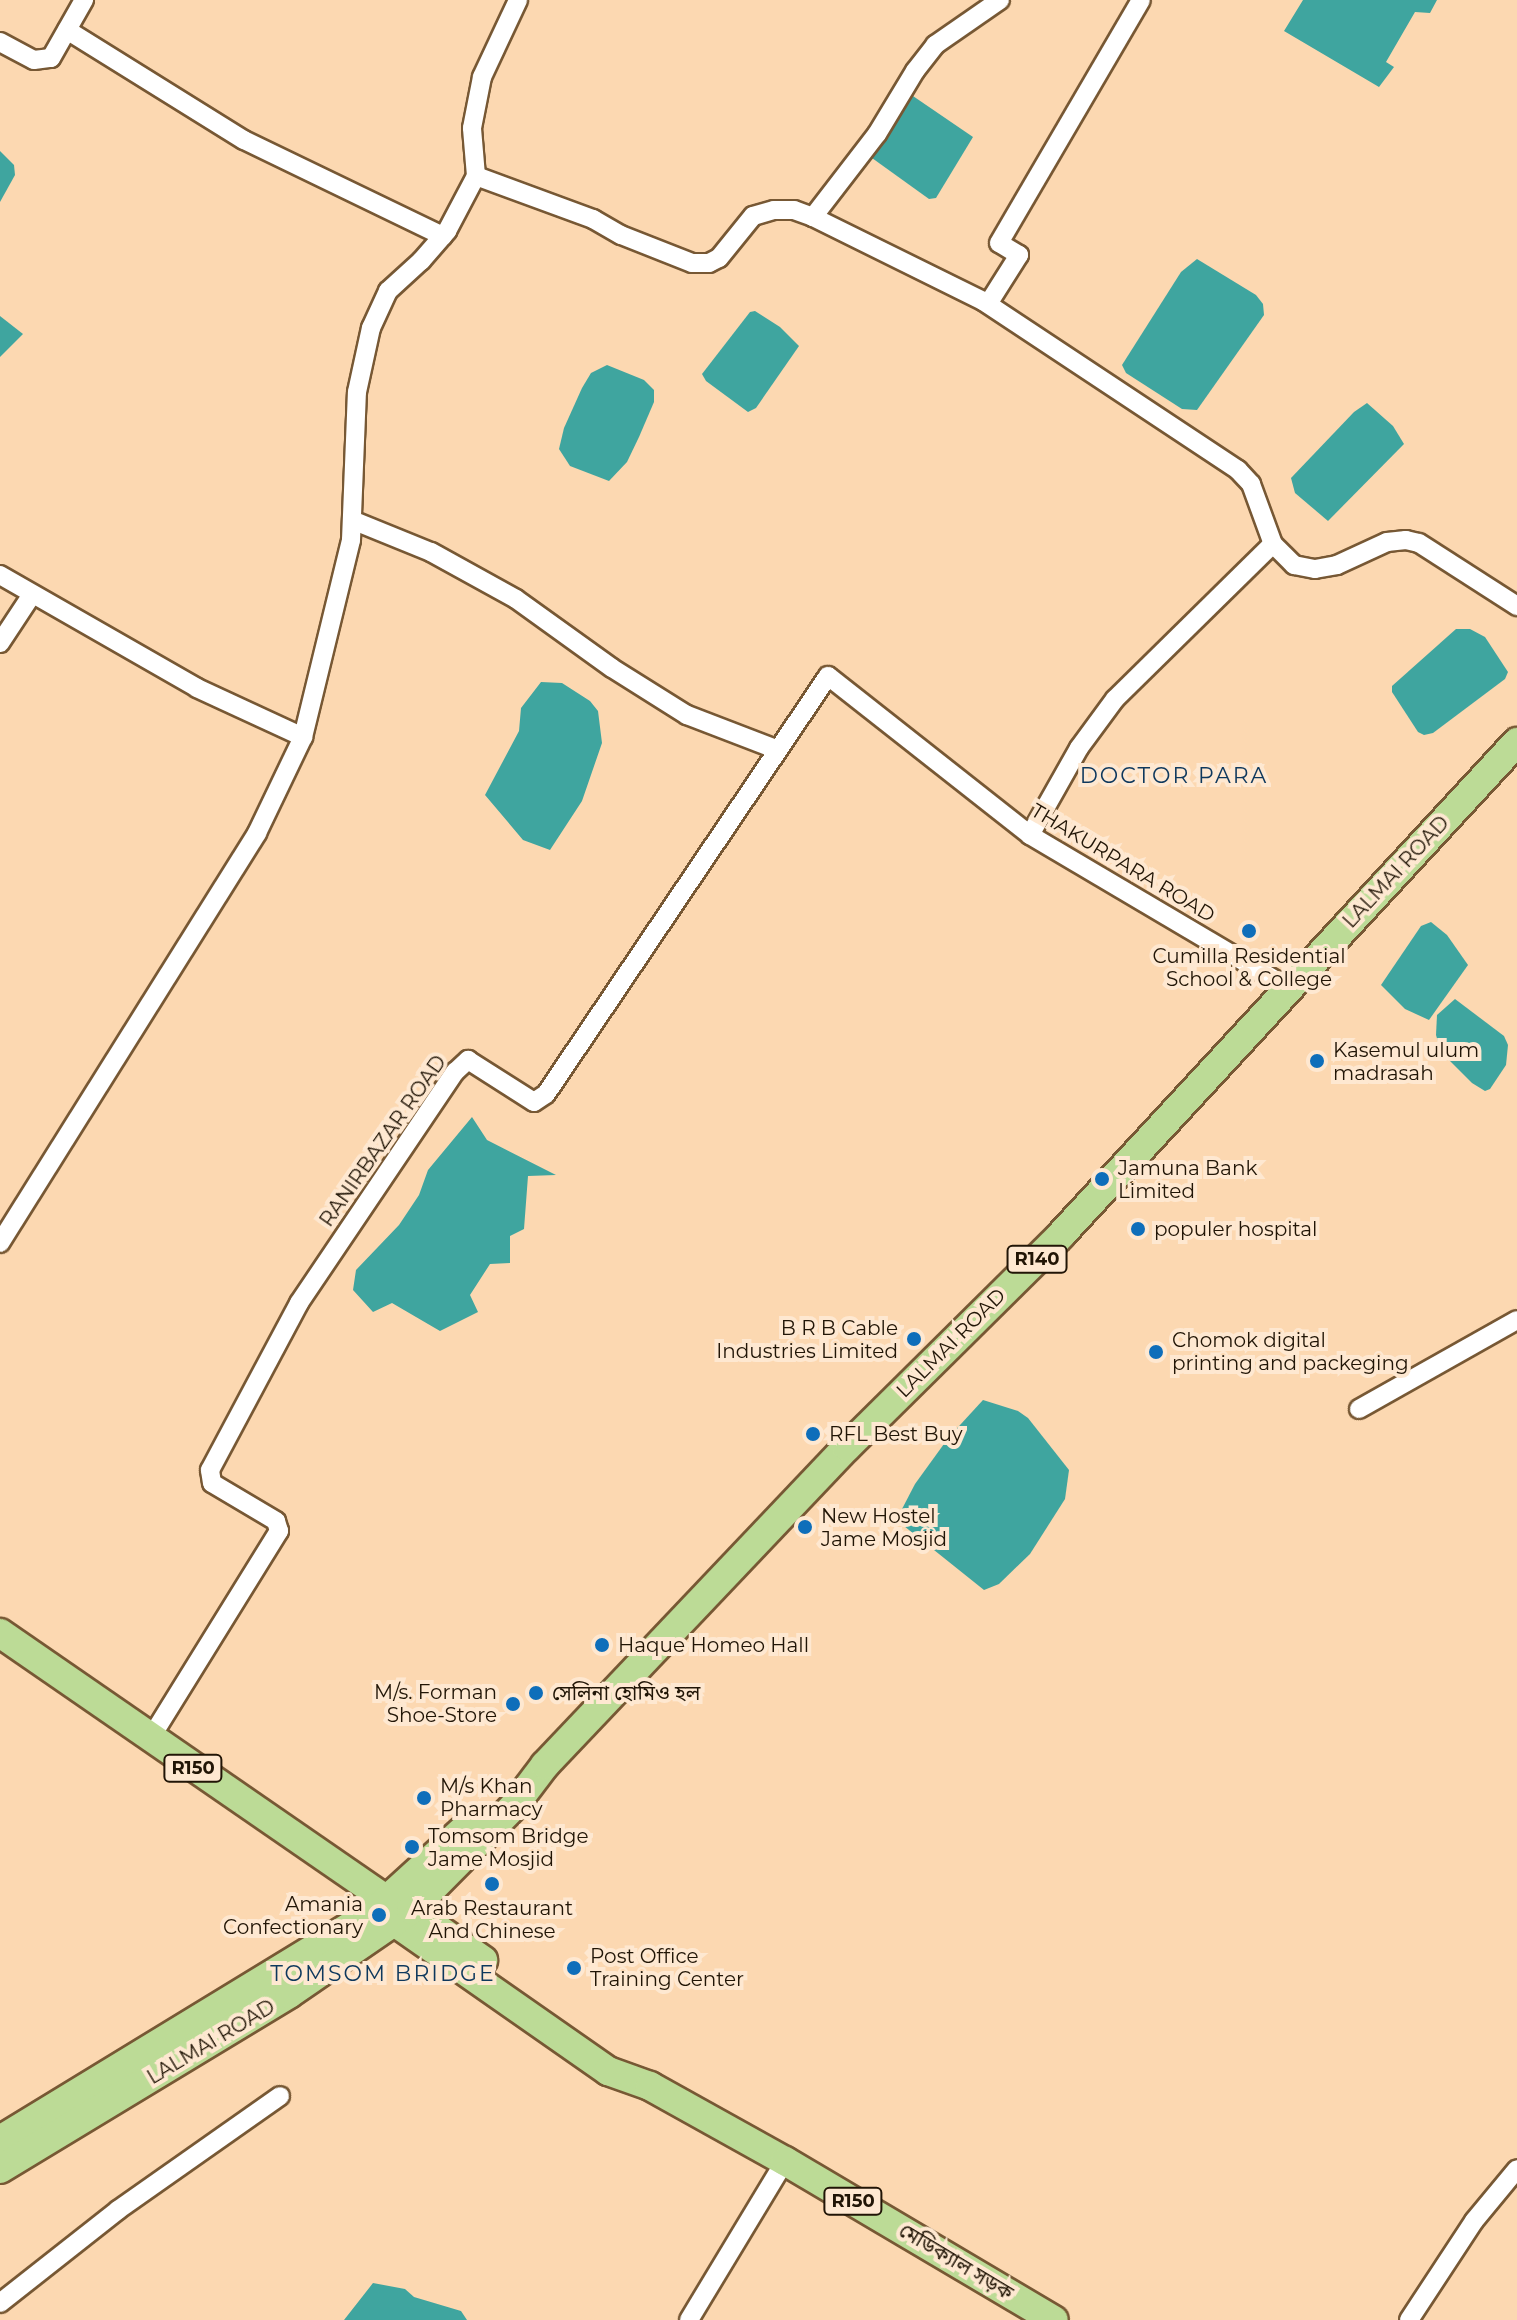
<!DOCTYPE html>
<meta charset="utf-8">
<style>
body{margin:0}
#map{position:relative;width:1517px;height:2320px;overflow:hidden;background:#fcd8b1;font-family:Montserrat,"Noto Sans Bengali",sans-serif}
div>[style]{position:absolute}
.water>*{inset:0;background:#3fa59f}
.roads{filter:drop-shadow(2px 0 #775834) drop-shadow(-2px 0 #775834) drop-shadow(0 2px #775834) drop-shadow(0 -2px #775834)}
.minor>*{height:18px;margin:-9px;padding:0 9px;transform-origin:9px;border-radius:9px;background:#fff}
.primary>*{height:28px;margin:-14px;padding:0 14px;transform-origin:14px;border-radius:14px;background:#bcdb96}
.dots>*{width:22px;height:22px;translate:-50% -50%;box-sizing:border-box;border:4px solid #fee8d1;border-radius:50%}
span{translate:-50% -50%;white-space:nowrap;text-align:center;line-height:1.15;-webkit-text-stroke:8px #fee8d1;paint-order:stroke}
.shield-label span{padding:2px 6px;background:#fee8d1;border:2px solid;border-radius:6px;-webkit-text-stroke-width:0}
.shield-label{font-size:18px;color:#211506;font-weight:700}
.street-label{font-size:20px;color:#211506}
.poi-label{font-size:20px;color:#211506}
.left{translate:0 -50%;text-align:left}
.right{translate:-100% -50%;text-align:right}
.neighbourhood-label{font-size:22px;color:#0e385d;letter-spacing:2px}
</style>
<div id="map">
<div class="water">
<div style="clip-path:polygon(1303px 0,1437px 0,1430px 13px,1415px 12px,1386px 62px,1394px 67px,1379px 87px,1284px 31px)"></div>
<div style="clip-path:polygon(910px 94px,973px 137px,936px 198px,929px 199px,872px 158px)"></div>
<div style="clip-path:polygon(0 151px,14px 165px,15px 175px,0 202px)"></div>
<div style="clip-path:polygon(1197px 259px,1256px 295px,1263px 304px,1264px 315px,1197px 410px,1182px 409px,1126px 373px,1122px 365px,1181px 272px)"></div>
<div style="clip-path:polygon(755px 311px,780px 327px,799px 346px,756px 408px,748px 412px,706px 381px,702px 374px,750px 312px)"></div>
<div style="clip-path:polygon(0 316px,23px 334px,0 357px)"></div>
<div style="clip-path:polygon(607px 365px,644px 380px,654px 390px,654px 402px,639px 437px,627px 462px,609px 481px,570px 466px,559px 449px,564px 428px,582px 388px,591px 373px)"></div>
<div style="clip-path:polygon(1367px 403px,1393px 426px,1404px 444px,1328px 521px,1295px 493px,1291px 478px,1354px 412px)"></div>
<div style="clip-path:polygon(1456px 629px,1470px 629px,1485px 637px,1508px 672px,1505px 679px,1433px 733px,1424px 735px,1418px 732px,1392px 692px,1392px 686px)"></div>
<div style="clip-path:polygon(541px 682px,562px 683px,590px 701px,598px 711px,602px 743px,582px 801px,550px 850px,523px 840px,485px 795px,519px 731px,521px 708px)"></div>
<div style="clip-path:polygon(1431px 922px,1447px 935px,1468px 965px,1429px 1020px,1405px 1009px,1381px 985px,1421px 926px)"></div>
<div style="clip-path:polygon(1455px 999px,1504px 1036px,1508px 1045px,1506px 1065px,1490px 1089px,1485px 1091px,1472px 1083px,1441px 1052px,1436px 1035px,1437px 1015px)"></div>
<div style="clip-path:polygon(472px 1117px,487px 1140px,556px 1175px,528px 1176px,524px 1229px,510px 1236px,510px 1263px,490px 1264px,470px 1295px,478px 1312px,440px 1331px,392px 1303px,373px 1312px,353px 1290px,356px 1270px,399px 1225px,419px 1195px,428px 1170px)"></div>
<div style="clip-path:polygon(983px 1400px,1018px 1411px,1028px 1418px,1069px 1470px,1065px 1499px,1030px 1554px,999px 1584px,984px 1590px,904px 1526px,902px 1509px,915px 1484px,949px 1437px)"></div>
<div style="clip-path:polygon(373px 2283px,405px 2289px,414px 2297px,461px 2311px,467px 2320px,344px 2320px)"></div>
</div>
<div class="roads">
<div class="minor">
<div style="left:67px;top:30px;width:208px;rotate:31.9deg"></div>
<div style="left:244px;top:140px;width:221px;rotate:25.8deg"></div>
<div style="left:0;top:42px;width:38px;rotate:28deg"></div>
<div style="left:34px;top:60px;width:17px;rotate:-7deg"></div>
<div style="left:51px;top:58px;width:67px;rotate:-60.4deg"></div>
<div style="left:476px;top:176px;width:125px;rotate:20.2deg"></div>
<div style="left:593px;top:219px;width:32px;rotate:30deg"></div>
<div style="left:621px;top:235px;width:76px;rotate:21.5deg"></div>
<div style="left:692px;top:263px;width:17px"></div>
<div style="left:709px;top:263px;width:11px;rotate:-27deg"></div>
<div style="left:719px;top:258px;width:54px;rotate:-51deg"></div>
<div style="left:753px;top:216px;width:22px;rotate:-16deg"></div>
<div style="left:774px;top:210px;width:20px"></div>
<div style="left:794px;top:210px;width:20px;rotate:20deg"></div>
<div style="left:813px;top:217px;width:190px;rotate:26.3deg"></div>
<div style="left:983px;top:301px;width:306px;rotate:33.5deg"></div>
<div style="left:1238px;top:470px;width:19px;rotate:47deg"></div>
<div style="left:1251px;top:484px;width:64px;rotate:69.9deg"></div>
<div style="left:1273px;top:544px;width:30px;rotate:45deg"></div>
<div style="left:1294px;top:565px;width:21px;rotate:11deg"></div>
<div style="left:1315px;top:569px;width:22px;rotate:-10deg"></div>
<div style="left:1337px;top:565px;width:55px;rotate:-24.7deg"></div>
<div style="left:1387px;top:542px;width:19px;rotate:-6deg"></div>
<div style="left:1406px;top:540px;width:13px;rotate:13deg"></div>
<div style="left:1419px;top:543px;width:117px;rotate:32.7deg"></div>
<div style="left:813px;top:217px;width:105px;rotate:-52.4deg"></div>
<div style="left:877px;top:134px;width:74px;rotate:-58.9deg"></div>
<div style="left:915px;top:71px;width:33px;rotate:-52deg"></div>
<div style="left:935px;top:45px;width:79px;rotate:-34.7deg"></div>
<div style="left:988px;top:304px;width:58px;rotate:-57.7deg"></div>
<div style="left:1019px;top:255px;width:23px;rotate:-149deg"></div>
<div style="left:999px;top:243px;width:281px;rotate:-59.7deg"></div>
<div style="left:352px;top:520px;width:85px;rotate:22.1deg"></div>
<div style="left:431px;top:552px;width:97px;rotate:28.9deg"></div>
<div style="left:516px;top:599px;width:118px;rotate:35.7deg"></div>
<div style="left:612px;top:668px;width:89px;rotate:32.1deg"></div>
<div style="left:687px;top:715px;width:97px;rotate:21deg"></div>
<div style="left:0;top:575px;width:227px;rotate:29.8deg"></div>
<div style="left:197px;top:688px;width:117px;rotate:24.8deg"></div>
<div style="left:0;top:643px;width:56px;rotate:-56.6deg"></div>
<div style="left:1030px;top:835px;width:100px;rotate:-60.6deg"></div>
<div style="left:1079px;top:748px;width:61px;rotate:-53.7deg"></div>
<div style="left:1115px;top:699px;width:221px;rotate:-44.5deg"></div>
<div style="left:0;top:1243px;width:484px;rotate:-57.9deg"></div>
<div style="left:257px;top:833px;width:106px;rotate:-64.4deg"></div>
<div style="left:303px;top:737px;width:203px;rotate:-76.3deg"></div>
<div style="left:351px;top:540px;width:148px;rotate:-87.7deg"></div>
<div style="left:357px;top:392px;width:66px;rotate:-77.7deg"></div>
<div style="left:371px;top:328px;width:41px;rotate:-65.3deg"></div>
<div style="left:388px;top:291px;width:45px;rotate:-42.3deg"></div>
<div style="left:421px;top:261px;width:40px;rotate:-49deg"></div>
<div style="left:447px;top:231px;width:62px;rotate:-62.2deg"></div>
<div style="left:476px;top:176px;width:48px;rotate:-94.8deg"></div>
<div style="left:472px;top:128px;width:52px;rotate:-78.9deg"></div>
<div style="left:482px;top:77px;width:85px;rotate:-64.9deg"></div>
<div style="left:1359px;top:1409px;width:181px;rotate:-29.4deg"></div>
<div style="left:150px;top:1739px;width:245px;rotate:-58.2deg"></div>
<div style="left:279px;top:1531px;width:10px;rotate:-107deg"></div>
<div style="left:276px;top:1521px;width:74px;rotate:-149.3deg"></div>
<div style="left:212px;top:1483px;width:13px;rotate:-99deg"></div>
<div style="left:210px;top:1470px;width:189px;rotate:-61.9deg"></div>
<div style="left:299px;top:1303px;width:279px;rotate:-56deg"></div>
<div style="left:455px;top:1072px;width:18px;rotate:-43deg"></div>
<div style="left:468px;top:1060px;width:78px;rotate:32.5deg"></div>
<div style="left:534px;top:1102px;width:14px;rotate:-34deg"></div>
<div style="left:546px;top:1094px;width:504px;rotate:-55.99deg"></div>
<div style="left:828px;top:676px;width:257px;rotate:38.2deg"></div>
<div style="left:1030px;top:835px;width:301px;rotate:30.6deg"></div>
<div style="left:0;top:2303px;width:150px;rotate:-38.2deg"></div>
<div style="left:118px;top:2210px;width:198px;rotate:-35.1deg"></div>
<div style="left:689px;top:2320px;width:186px;rotate:-58.9deg"></div>
<div style="left:1409px;top:2320px;width:118px;rotate:-56.7deg"></div>
<div style="left:1474px;top:2221px;width:67px;rotate:-50.4deg"></div>
</div>
<div class="primary">
<div style="left:0;top:1633px;width:472px;rotate:34.6deg"></div>
<div style="left:411px;top:1910px;width:88px;rotate:34.8deg"></div>
<div style="left:396px;top:1923px;width:259px;rotate:34.9deg"></div>
<div style="left:608px;top:2071px;width:45px;rotate:19.7deg"></div>
<div style="left:650px;top:2086px;width:154px;rotate:29.1deg"></div>
<div style="left:785px;top:2161px;width:312px;rotate:30.6deg"></div>
<div style="left:0;top:2140px;width:436px;rotate:-31.4deg"></div>
<div style="left:372px;top:1913px;width:135px;rotate:-42.3deg"></div>
<div style="left:0;top:2169px;width:338px;rotate:-31.2deg"></div>
<div style="left:289px;top:1994px;width:148px;rotate:-34.5deg"></div>
<div style="left:411px;top:1910px;width:146px;rotate:-45.3deg"></div>
<div style="left:514px;top:1806px;width:51px;rotate:-52.9deg"></div>
<div style="left:545px;top:1765px;width:439px;rotate:-46.5deg"></div>
<div style="left:847px;top:1447px;width:300px;rotate:-44.7deg"></div>
<div style="left:1060px;top:1236px;width:673px;rotate:-47.23deg"></div>
</div>
</div>
<div class="dots">
<div style="left:1249px;top:931px;background:#0e6eba"></div>
<div style="left:1317px;top:1061px;background:#0e6eba"></div>
<div style="left:1102px;top:1179px;background:#0e6eba"></div>
<div style="left:1138px;top:1229px;background:#0e6eba"></div>
<div style="left:914px;top:1339px;background:#0e6eba"></div>
<div style="left:1156px;top:1352px;background:#0e6eba"></div>
<div style="left:813px;top:1434px;background:#0e6eba"></div>
<div style="left:805px;top:1527px;background:#0e6eba"></div>
<div style="left:602px;top:1645px;background:#0e6eba"></div>
<div style="left:536px;top:1693px;background:#0e6eba"></div>
<div style="left:513px;top:1704px;background:#0e6eba"></div>
<div style="left:424px;top:1798px;background:#0e6eba"></div>
<div style="left:412px;top:1847px;background:#0e6eba"></div>
<div style="left:492px;top:1884px;background:#0e6eba"></div>
<div style="left:379px;top:1915px;background:#0e6eba"></div>
<div style="left:574px;top:1968px;background:#0e6eba"></div>
</div>
<div class="shield-label">
<span style="left:1037px;top:1259px">R140</span>
<span style="left:193px;top:1768px">R150</span>
<span style="left:853px;top:2201px">R150</span>
</div>
<div class="street-label">
<span style="left:1123px;top:863px;rotate:31deg">THAKURPARA ROAD</span>
<span style="left:1396px;top:872px;rotate:-47deg">LALMAI ROAD</span>
<span style="left:383px;top:1141px;rotate:-55deg">RANIRBAZAR ROAD</span>
<span style="left:951px;top:1343px;rotate:-45deg">LALMAI ROAD</span>
<span style="left:211px;top:2042px;rotate:-31deg">LALMAI ROAD</span>
<span style="left:956px;top:2262px;rotate:31deg">মেডিক্যাল সড়ক</span>
</div>
<div class="poi-label">
<span style="left:1249px;top:968px">Cumilla Residential<br>School &amp; College</span>
<span class="left" style="left:1333px;top:1062px">Kasemul ulum<br>madrasah</span>
<span class="left" style="left:1118px;top:1180px">Jamuna Bank<br>Limited</span>
<span class="left" style="left:1154px;top:1229px">populer hospital</span>
<span class="right" style="left:898px;top:1340px">B R B Cable<br>Industries Limited</span>
<span class="left" style="left:1172px;top:1352px">Chomok digital<br>printing and packeging</span>
<span class="left" style="left:829px;top:1434px">RFL Best Buy</span>
<span class="left" style="left:821px;top:1528px">New Hostel<br>Jame Mosjid</span>
<span class="left" style="left:618px;top:1645px">Haque Homeo Hall</span>
<span class="right" style="left:497px;top:1704px">M/s. Forman<br>Shoe-Store</span>
<span class="left" style="left:552px;top:1693px">সেলিনা হোমিও হল</span>
<span class="left" style="left:440px;top:1798px">M/s Khan<br>Pharmacy</span>
<span class="left" style="left:428px;top:1848px">Tomsom Bridge<br>Jame Mosjid</span>
<span class="right" style="left:363px;top:1916px">Amania<br>Confectionary</span>
<span style="left:492px;top:1920px">Arab Restaurant<br>And Chinese</span>
<span class="left" style="left:590px;top:1968px">Post Office<br>Training Center</span>
</div>
<div class="neighbourhood-label">
<span style="left:1174px;top:776px">DOCTOR PARA</span>
<span style="left:383px;top:1974px">TOMSOM BRIDGE</span>
</div>
</div>
